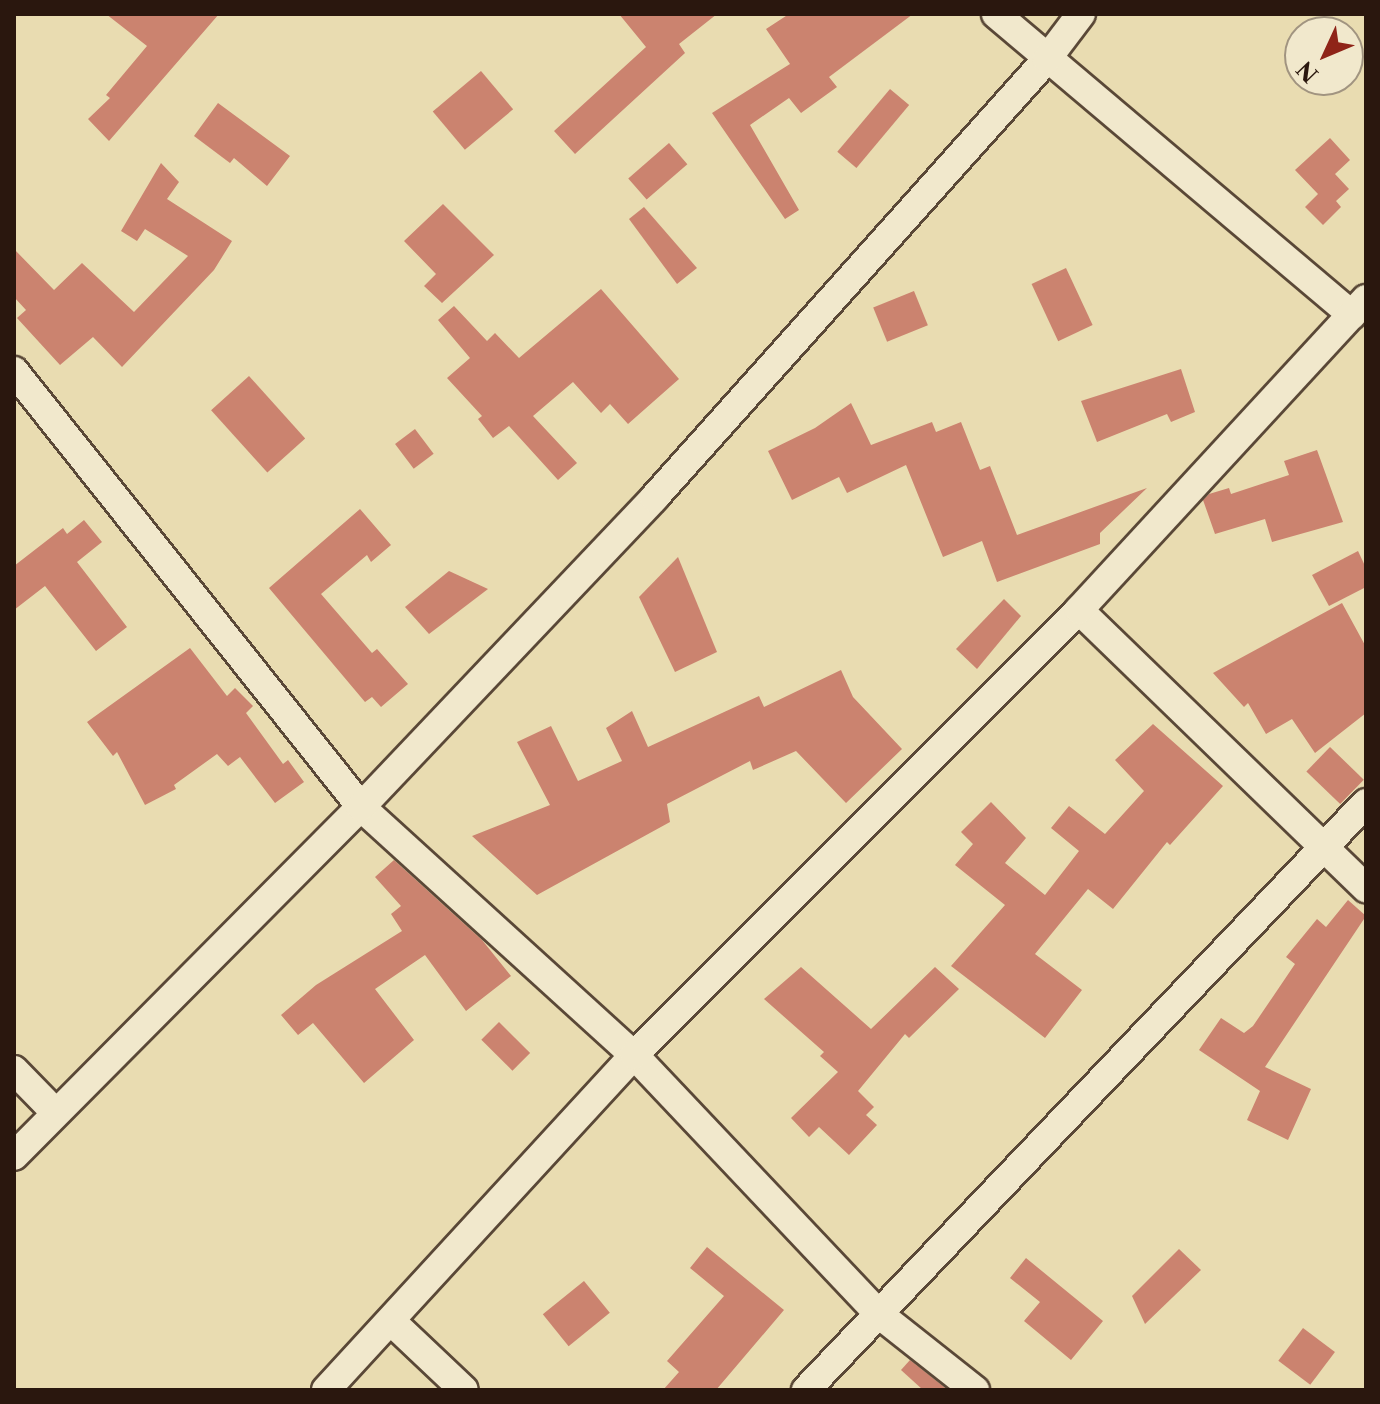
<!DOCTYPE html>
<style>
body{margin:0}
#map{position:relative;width:1380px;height:1404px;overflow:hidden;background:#e9dcb1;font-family:"Libre Caslon Text",serif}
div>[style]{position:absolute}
.building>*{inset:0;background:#cb836f;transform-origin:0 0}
.roads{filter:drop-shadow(2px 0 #5a4837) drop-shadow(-2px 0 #5a4837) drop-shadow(0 2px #5a4837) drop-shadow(0 -2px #5a4837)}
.minor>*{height:28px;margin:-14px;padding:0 14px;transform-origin:14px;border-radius:14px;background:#f1e8cc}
span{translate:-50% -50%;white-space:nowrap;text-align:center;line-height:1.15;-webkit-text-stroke:6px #f1e8cc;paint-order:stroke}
.frame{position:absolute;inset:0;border:16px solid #2a170e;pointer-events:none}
.north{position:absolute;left:1284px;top:16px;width:80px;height:80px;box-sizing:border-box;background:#f1e8cc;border:2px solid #a19480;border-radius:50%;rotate:226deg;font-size:22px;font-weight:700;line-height:32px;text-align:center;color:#2a170e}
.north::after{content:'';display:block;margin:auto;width:28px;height:36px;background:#8f2418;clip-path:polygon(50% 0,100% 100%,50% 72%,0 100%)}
</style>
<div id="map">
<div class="building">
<div style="clip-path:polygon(106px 14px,219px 14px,109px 141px,88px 119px,110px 98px,106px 95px,147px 46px)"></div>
<div style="clip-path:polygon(619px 14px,717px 14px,679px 44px,685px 53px,575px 154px,554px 131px,646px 47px)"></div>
<div style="clip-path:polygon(789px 14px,913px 14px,829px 77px,837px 87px,801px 113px,789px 98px,750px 125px,799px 210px,785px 219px,712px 113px,790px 64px,766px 29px)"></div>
<div style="left:481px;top:71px;width:50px;height:63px;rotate:50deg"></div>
<div style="left:890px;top:89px;width:25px;height:82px;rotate:40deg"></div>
<div style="clip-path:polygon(218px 103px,290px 156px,267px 186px,234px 158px,230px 163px,194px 136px)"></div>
<div style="clip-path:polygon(1330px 138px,1350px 160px,1335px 174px,1349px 189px,1336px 201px,1341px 207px,1323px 225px,1305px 207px,1318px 194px,1295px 170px)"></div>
<div style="left:669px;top:143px;width:28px;height:54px;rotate:49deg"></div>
<div style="clip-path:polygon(161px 163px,179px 182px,167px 199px,232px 241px,214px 270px,122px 367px,93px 337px,60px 365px,17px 318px,26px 310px,14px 297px,14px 249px,54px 290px,82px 263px,134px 312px,188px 256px,145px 229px,137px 241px,121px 231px)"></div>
<div style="clip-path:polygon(443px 204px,494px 255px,442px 303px,424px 286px,436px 274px,404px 241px)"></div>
<div style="clip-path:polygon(644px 207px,697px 268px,677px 284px,629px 219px)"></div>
<div style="left:1066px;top:268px;width:63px;height:38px;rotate:65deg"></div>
<div style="clip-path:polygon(601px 289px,679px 379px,628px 424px,610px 404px,601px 413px,573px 382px,533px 416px,577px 463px,558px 480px,509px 426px,493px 438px,478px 419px,482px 416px,447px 378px,470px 358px,438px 320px,454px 306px,487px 341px,495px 333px,519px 358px)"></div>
<div style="left:914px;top:291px;width:37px;height:44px;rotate:68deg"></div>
<div style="clip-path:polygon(1181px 369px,1195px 412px,1171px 422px,1167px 414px,1097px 442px,1081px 401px)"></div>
<div style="left:249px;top:376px;width:84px;height:51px;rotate:48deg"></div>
<div style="clip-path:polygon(851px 403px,871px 445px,932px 422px,936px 432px,961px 422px,980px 470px,990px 466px,1017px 535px,1147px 488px,1100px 533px,1100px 544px,997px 582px,982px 541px,943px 557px,906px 465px,847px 493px,839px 477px,792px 500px,768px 451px,815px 428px)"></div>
<div style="left:415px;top:429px;width:31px;height:25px;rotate:53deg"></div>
<div style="clip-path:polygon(1317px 450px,1343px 522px,1272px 542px,1265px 519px,1215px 534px,1203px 500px,1209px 494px,1229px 488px,1231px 494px,1289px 475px,1284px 461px)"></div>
<div style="clip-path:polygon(360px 509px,391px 545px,371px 562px,367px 555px,321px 594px,372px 653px,377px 649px,408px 684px,381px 707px,372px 697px,365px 702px,269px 588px)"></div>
<div style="clip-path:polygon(84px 520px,102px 542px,77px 562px,127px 627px,96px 651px,45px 586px,14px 610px,14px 566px,63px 528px,67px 534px)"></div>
<div style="clip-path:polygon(1358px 551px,1366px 568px,1366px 587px,1329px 606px,1312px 575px)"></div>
<div style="clip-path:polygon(678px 557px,717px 652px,675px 672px,639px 597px)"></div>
<div style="clip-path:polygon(449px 571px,488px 589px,429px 634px,405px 607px)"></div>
<div style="clip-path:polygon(1004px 599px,1021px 616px,977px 669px,956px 649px)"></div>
<div style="clip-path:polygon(1342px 603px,1366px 647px,1366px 713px,1315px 753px,1292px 719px,1266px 734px,1248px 703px,1244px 707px,1213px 673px)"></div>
<div style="clip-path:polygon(190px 648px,227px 696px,235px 688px,253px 706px,246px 713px,283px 764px,288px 760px,304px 782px,275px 803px,240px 757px,228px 766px,217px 754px,174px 785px,176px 789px,145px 805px,117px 752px,113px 756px,87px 722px)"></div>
<div style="clip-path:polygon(841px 670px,853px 697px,902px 749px,846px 803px,796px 751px,753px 770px,750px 761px,667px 804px,670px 822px,537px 895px,472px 836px,550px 805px,517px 742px,551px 726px,578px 781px,622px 761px,606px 728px,632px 711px,648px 747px,759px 696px,764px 707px)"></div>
<div style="clip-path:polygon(1153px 724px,1223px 786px,1170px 845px,1167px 842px,1113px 909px,1088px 889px,1035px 954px,1082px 990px,1045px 1038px,951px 966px,1005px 905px,955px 865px,973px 844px,961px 832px,991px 802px,1026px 838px,1005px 863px,1045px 895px,1079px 851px,1051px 828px,1069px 806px,1105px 834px,1144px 791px,1115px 760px)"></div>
<div style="left:1330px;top:747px;width:47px;height:34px;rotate:44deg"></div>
<div style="clip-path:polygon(394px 860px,482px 940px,511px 976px,466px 1011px,425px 955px,375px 989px,414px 1040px,364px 1083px,313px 1023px,298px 1035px,281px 1015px,316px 985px,402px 931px,391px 914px,401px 906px,375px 877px)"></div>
<div style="clip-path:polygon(1348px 900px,1366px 916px,1265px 1067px,1311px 1089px,1288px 1140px,1247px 1120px,1260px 1091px,1199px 1050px,1221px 1018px,1244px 1033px,1253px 1026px,1295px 964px,1286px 957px,1317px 919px,1326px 927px)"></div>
<div style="clip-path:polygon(801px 967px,871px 1029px,935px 967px,959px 989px,909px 1038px,905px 1034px,858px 1091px,874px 1107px,866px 1115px,877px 1125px,849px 1155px,819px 1127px,809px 1137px,791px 1118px,838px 1072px,820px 1056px,824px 1052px,764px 999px)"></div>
<div style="left:499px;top:1022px;width:44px;height:25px;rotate:45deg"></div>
<div style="clip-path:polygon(707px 1247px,784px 1310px,716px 1390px,663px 1390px,679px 1372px,667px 1361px,724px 1296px,690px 1268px)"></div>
<div style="clip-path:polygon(1179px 1249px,1201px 1270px,1145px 1324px,1132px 1296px)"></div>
<div style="clip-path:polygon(1026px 1258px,1103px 1321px,1071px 1360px,1024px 1321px,1040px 1302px,1010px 1278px)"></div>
<div style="left:584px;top:1281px;width:41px;height:53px;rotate:51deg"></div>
<div style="left:1303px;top:1328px;width:40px;height:41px;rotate:37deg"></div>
<div style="clip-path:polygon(910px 1360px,948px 1390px,923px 1390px,901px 1370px)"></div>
</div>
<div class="roads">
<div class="minor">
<div style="left:996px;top:14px;width:466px;rotate:40.2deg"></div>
<div style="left:14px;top:371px;width:557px;rotate:51.48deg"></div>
<div style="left:361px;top:807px;width:369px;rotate:42.3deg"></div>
<div style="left:634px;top:1055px;width:358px;rotate:46.6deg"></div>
<div style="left:880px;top:1315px;width:121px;rotate:38.3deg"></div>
<div style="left:1079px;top:610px;width:400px;rotate:44.1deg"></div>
<div style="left:14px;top:1070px;width:59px;rotate:45.7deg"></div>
<div style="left:14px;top:1156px;width:492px;rotate:-45.2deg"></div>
<div style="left:361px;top:807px;width:426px;rotate:-46.5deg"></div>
<div style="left:654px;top:498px;width:589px;rotate:-48.16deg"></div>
<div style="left:1047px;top:59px;width:56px;rotate:-52.9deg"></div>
<div style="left:391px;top:1321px;width:100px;rotate:43.4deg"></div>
<div style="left:326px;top:1390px;width:455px;rotate:-47.4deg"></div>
<div style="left:634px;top:1055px;width:629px;rotate:-45deg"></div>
<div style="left:1079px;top:610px;width:423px;rotate:-47.3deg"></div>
<div style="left:806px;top:1390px;width:811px;rotate:-46.35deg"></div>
</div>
</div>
<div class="frame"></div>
<div class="north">N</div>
</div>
